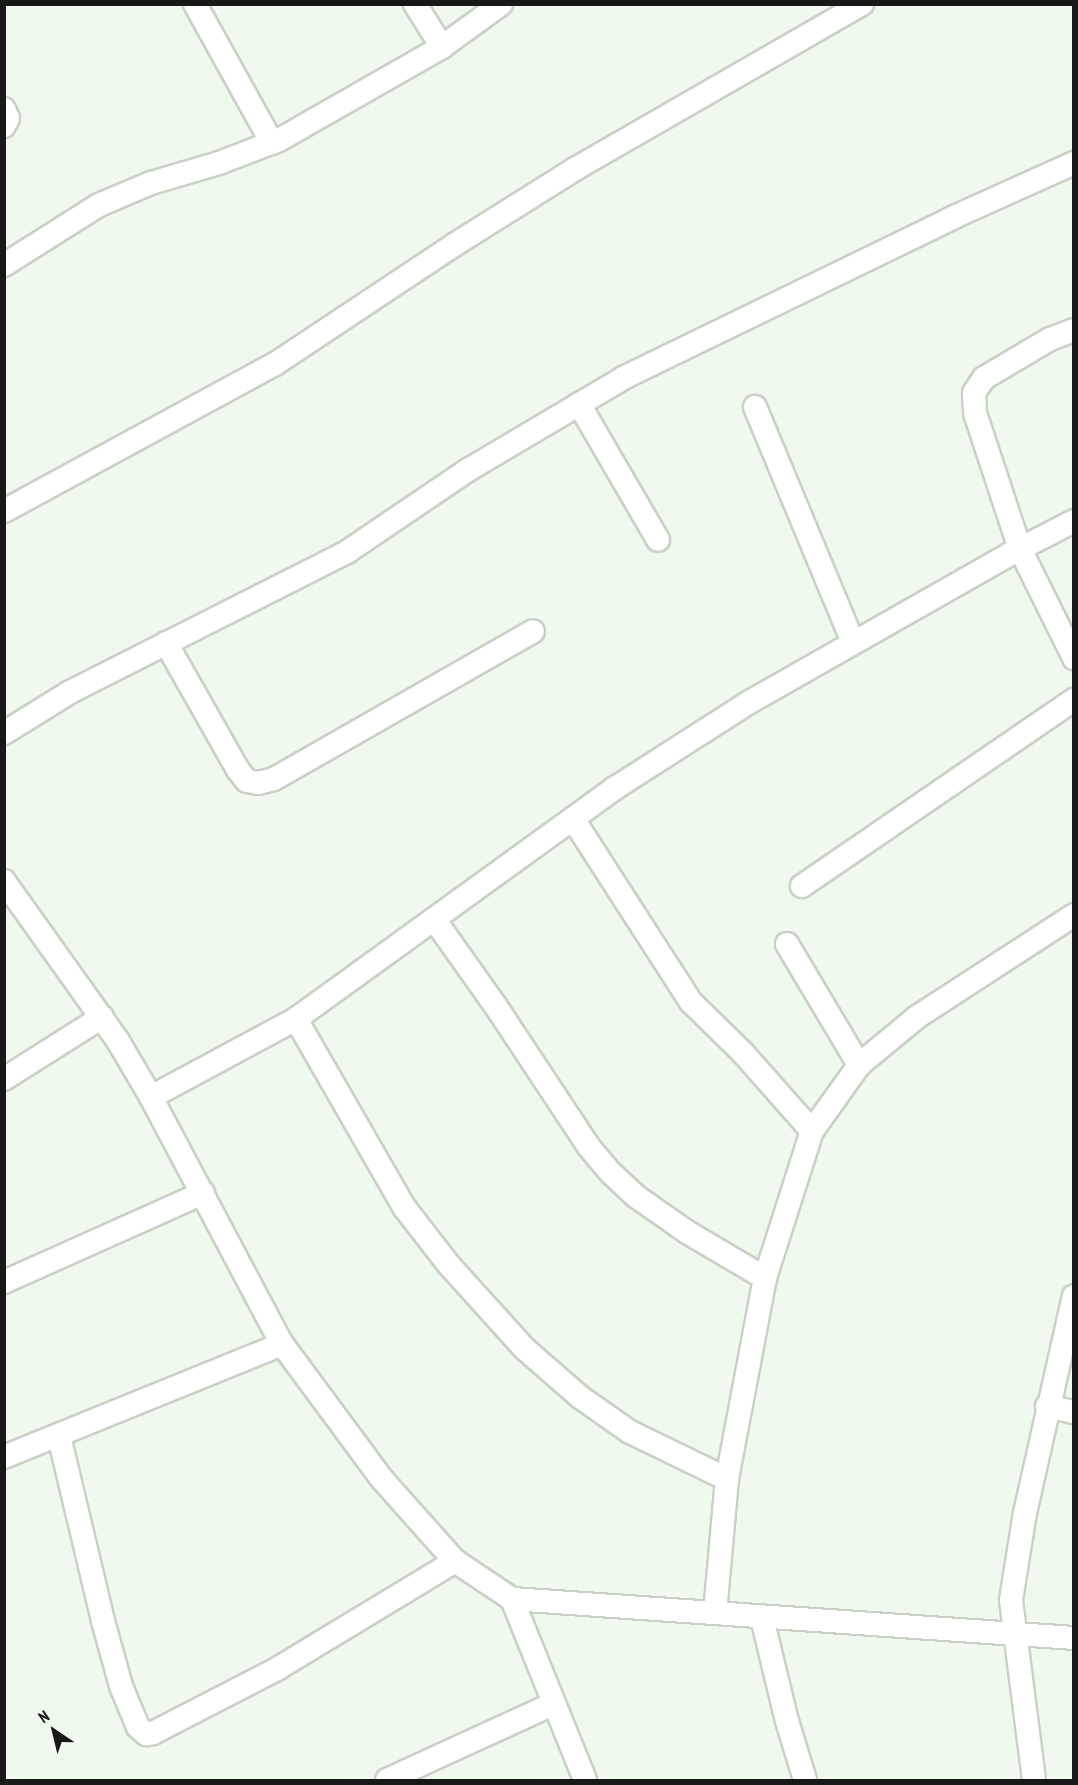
<!DOCTYPE html>
<style>
body{margin:0}
#map{position:relative;width:1078px;height:1785px;overflow:hidden;background:#f0f9ed;font-family:"PT Sans Narrow",sans-serif}
div>[style]{position:absolute}
.roads{filter:drop-shadow(2px 0 #c9d1c6) drop-shadow(-2px 0 #c9d1c6) drop-shadow(0 2px #c9d1c6) drop-shadow(0 -2px #c9d1c6)}
.minor>*{height:22px;margin:-11px;padding:0 11px;transform-origin:11px;border-radius:11px;background:#fff}
span{translate:-50% -50%;white-space:nowrap;text-align:center;line-height:1.15;-webkit-text-stroke:5px #f0f9ed;paint-order:stroke}
.frame{position:absolute;inset:0;border:6px solid #161915;pointer-events:none}
.north{position:absolute;left:24px;top:1701px;width:60px;height:60px;-webkit-text-stroke:4px #f0f9ed;paint-order:stroke;rotate:325deg;font-size:16px;font-weight:700;line-height:24px;text-align:center;color:#161915}
.north::after{content:'';display:block;margin:auto;width:21px;height:27px;background:#161915;clip-path:polygon(50% 0,100% 100%,50% 72%,0 100%)}
</style>
<div id="map">
<div class="roads">
<div class="minor">
<div style="left:195px;top:4px;width:159px;rotate:61deg"></div>
<div style="left:415px;top:4px;width:51px;rotate:57.9deg"></div>
<div style="left:4px;top:109px;width:10px;rotate:66deg"></div>
<div style="left:8px;top:118px;width:9px;rotate:117deg"></div>
<div style="left:4px;top:265px;width:112px;rotate:-32.3deg"></div>
<div style="left:99px;top:205px;width:56px;rotate:-22.9deg"></div>
<div style="left:151px;top:183px;width:71px;rotate:-16.4deg"></div>
<div style="left:219px;top:163px;width:64px;rotate:-21deg"></div>
<div style="left:279px;top:140px;width:188px;rotate:-29.7deg"></div>
<div style="left:442px;top:47px;width:73px;rotate:-36.1deg"></div>
<div style="left:1074px;top:330px;width:26px;rotate:159deg"></div>
<div style="left:1050px;top:339px;width:77px;rotate:149.4deg"></div>
<div style="left:984px;top:378px;width:18px;rotate:124deg"></div>
<div style="left:974px;top:393px;width:20px;rotate:87deg"></div>
<div style="left:975px;top:413px;width:143px;rotate:71.7deg"></div>
<div style="left:1020px;top:549px;width:122px;rotate:63.6deg"></div>
<div style="left:579px;top:404px;width:157px;rotate:59.8deg"></div>
<div style="left:755px;top:407px;width:255px;rotate:67.4deg"></div>
<div style="left:4px;top:511px;width:308px;rotate:-28.5deg"></div>
<div style="left:275px;top:364px;width:215px;rotate:-33.6deg"></div>
<div style="left:454px;top:245px;width:143px;rotate:-32.1deg"></div>
<div style="left:575px;top:169px;width:331px;rotate:-29.9deg"></div>
<div style="left:166px;top:643px;width:146px;rotate:60.4deg"></div>
<div style="left:238px;top:770px;width:14px;rotate:51deg"></div>
<div style="left:247px;top:781px;width:11px;rotate:10deg"></div>
<div style="left:258px;top:783px;width:16px;rotate:-14deg"></div>
<div style="left:274px;top:779px;width:298px;rotate:-29.7deg"></div>
<div style="left:4px;top:733px;width:78px;rotate:-31.8deg"></div>
<div style="left:70px;top:692px;width:310px;rotate:-26.8deg"></div>
<div style="left:347px;top:552px;width:146px;rotate:-34.1deg"></div>
<div style="left:468px;top:470px;width:182px;rotate:-30.6deg"></div>
<div style="left:625px;top:377px;width:366px;rotate:-25.9deg"></div>
<div style="left:954px;top:217px;width:132px;rotate:-24.2deg"></div>
<div style="left:573px;top:819px;width:218px;rotate:57.2deg"></div>
<div style="left:691px;top:1002px;width:73px;rotate:44.4deg"></div>
<div style="left:743px;top:1053px;width:104px;rotate:48.5deg"></div>
<div style="left:4px;top:881px;width:196px;rotate:54.5deg"></div>
<div style="left:118px;top:1041px;width:65px;rotate:59.5deg"></div>
<div style="left:151px;top:1097px;width:280px;rotate:62.1deg"></div>
<div style="left:282px;top:1344px;width:167px;rotate:53.5deg"></div>
<div style="left:381px;top:1478px;width:111px;rotate:48.3deg"></div>
<div style="left:455px;top:1561px;width:69px;rotate:33.7deg"></div>
<div style="left:512px;top:1599px;width:563px;rotate:3.97deg"></div>
<div style="left:802px;top:886px;width:330px;rotate:-34.4deg"></div>
<div style="left:434px;top:919px;width:105px;rotate:54.7deg"></div>
<div style="left:495px;top:1005px;width:170px;rotate:56.5deg"></div>
<div style="left:589px;top:1147px;width:34px;rotate:50deg"></div>
<div style="left:611px;top:1173px;width:35px;rotate:43deg"></div>
<div style="left:637px;top:1197px;width:61px;rotate:35deg"></div>
<div style="left:687px;top:1232px;width:91px;rotate:30.5deg"></div>
<div style="left:787px;top:944px;width:141px;rotate:59.2deg"></div>
<div style="left:296px;top:1019px;width:217px;rotate:60.1deg"></div>
<div style="left:404px;top:1207px;width:73px;rotate:52.2deg"></div>
<div style="left:449px;top:1265px;width:113px;rotate:47.9deg"></div>
<div style="left:525px;top:1349px;width:73px;rotate:41.1deg"></div>
<div style="left:580px;top:1397px;width:61px;rotate:35deg"></div>
<div style="left:630px;top:1432px;width:108px;rotate:25.9deg"></div>
<div style="left:4px;top:1079px;width:116px;rotate:-32.3deg"></div>
<div style="left:151px;top:1097px;width:165px;rotate:-28.3deg"></div>
<div style="left:296px;top:1019px;width:394px;rotate:-35.9deg"></div>
<div style="left:615px;top:788px;width:158px;rotate:-32.6deg"></div>
<div style="left:748px;top:703px;width:301px;rotate:-29.6deg"></div>
<div style="left:1010px;top:554px;width:72px;rotate:-27.3deg"></div>
<div style="left:4px;top:1282px;width:218px;rotate:-24.1deg"></div>
<div style="left:1047px;top:1406px;width:28px;rotate:13deg"></div>
<div style="left:59px;top:1436px;width:190px;rotate:76.6deg"></div>
<div style="left:103px;top:1621px;width:67px;rotate:74.5deg"></div>
<div style="left:121px;top:1686px;width:44px;rotate:67.5deg"></div>
<div style="left:138px;top:1727px;width:11px;rotate:41deg"></div>
<div style="left:146px;top:1734px;width:7px;rotate:-8deg"></div>
<div style="left:153px;top:1733px;width:140px;rotate:-27.3deg"></div>
<div style="left:277px;top:1669px;width:208px;rotate:-31.2deg"></div>
<div style="left:4px;top:1457px;width:300px;rotate:-22.1deg"></div>
<div style="left:512px;top:1599px;width:195px;rotate:68deg"></div>
<div style="left:715px;top:1613px;width:135px;rotate:-84.9deg"></div>
<div style="left:727px;top:1479px;width:205px;rotate:-79.3deg"></div>
<div style="left:765px;top:1278px;width:154px;rotate:-72.3deg"></div>
<div style="left:812px;top:1131px;width:81px;rotate:-54.5deg"></div>
<div style="left:859px;top:1065px;width:75px;rotate:-39.6deg"></div>
<div style="left:917px;top:1017px;width:187px;rotate:-33deg"></div>
<div style="left:762px;top:1618px;width:106px;rotate:76.4deg"></div>
<div style="left:787px;top:1721px;width:62px;rotate:73deg"></div>
<div style="left:387px;top:1780px;width:183px;rotate:-24.6deg"></div>
<div style="left:1034px;top:1780px;width:181px;rotate:-97.3deg"></div>
<div style="left:1011px;top:1600px;width:88px;rotate:-80.9deg"></div>
<div style="left:1025px;top:1513px;width:222px;rotate:-77.3deg"></div>
</div>
</div>
<div class="frame"></div>
<div class="north">N</div>
</div>
